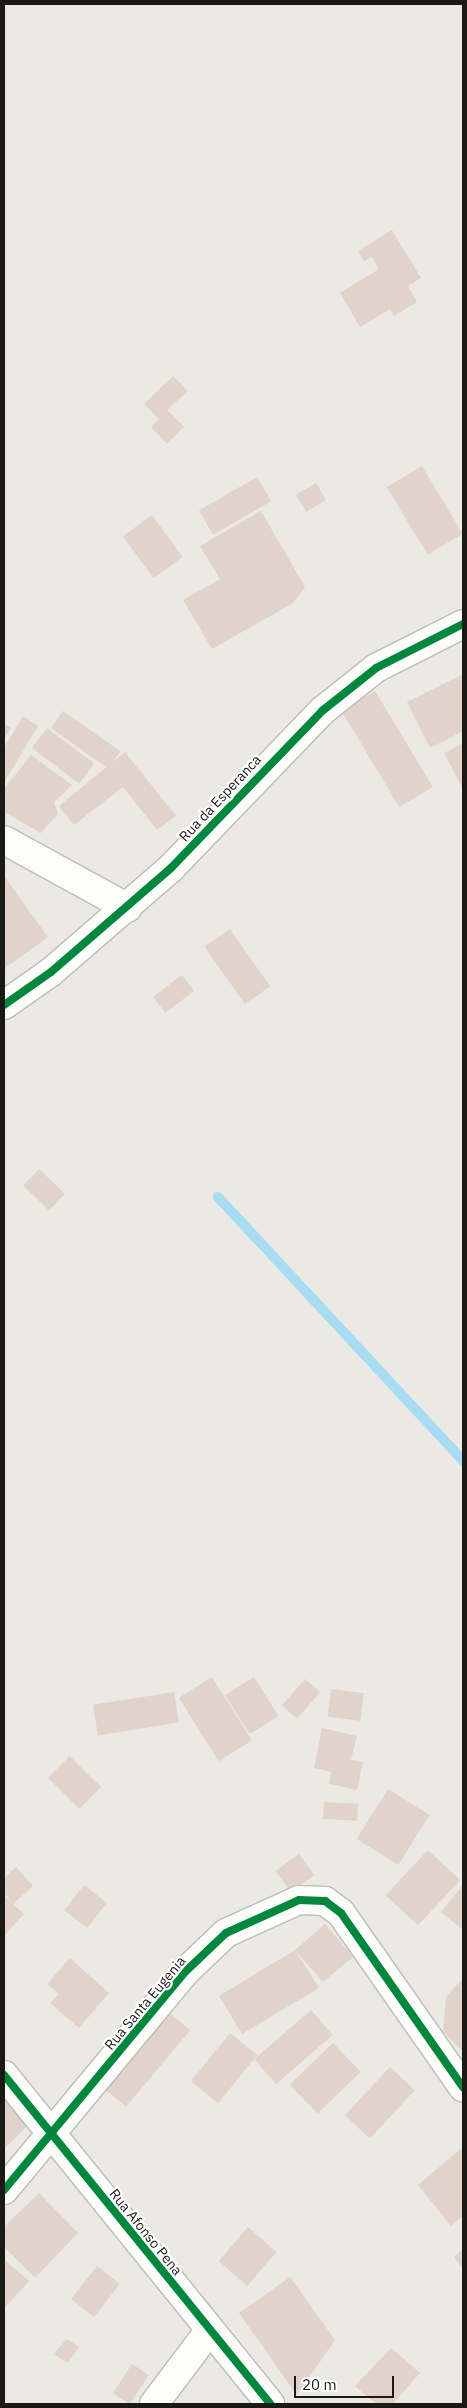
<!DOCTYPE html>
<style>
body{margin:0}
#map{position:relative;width:467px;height:2408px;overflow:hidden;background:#ebe9e4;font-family:"IBM Plex Sans",sans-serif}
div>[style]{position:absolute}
.stream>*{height:10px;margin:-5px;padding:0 5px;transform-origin:5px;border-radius:5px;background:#a7dcf3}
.building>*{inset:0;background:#e1d2ca;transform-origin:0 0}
.roads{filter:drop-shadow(1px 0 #bdbcb9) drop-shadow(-1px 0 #bdbcb9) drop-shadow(0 1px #bdbcb9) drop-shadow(0 -1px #bdbcb9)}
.minor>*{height:28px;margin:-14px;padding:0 14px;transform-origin:14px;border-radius:14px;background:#fcfcfb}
.cycleway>*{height:8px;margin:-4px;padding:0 4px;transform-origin:4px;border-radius:4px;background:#00873e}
span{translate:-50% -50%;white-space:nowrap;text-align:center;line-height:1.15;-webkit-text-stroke:4.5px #fff;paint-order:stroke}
.street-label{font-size:14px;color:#1a1916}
.frame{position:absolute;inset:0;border:5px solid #1a1916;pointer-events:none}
.scale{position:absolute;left:294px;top:2376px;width:100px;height:22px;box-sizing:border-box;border:2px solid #1a1916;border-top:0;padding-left:6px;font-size:15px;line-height:18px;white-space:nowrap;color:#1a1916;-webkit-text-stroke:4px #fff;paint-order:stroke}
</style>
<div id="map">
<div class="stream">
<div style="left:218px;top:1197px;width:360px;rotate:47.1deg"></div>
</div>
<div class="building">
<div style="clip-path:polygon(392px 230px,421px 278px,408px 286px,417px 302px,394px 316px,390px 309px,360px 327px,340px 293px,379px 269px,372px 257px,364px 261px,358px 251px)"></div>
<div style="clip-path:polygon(173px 376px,188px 391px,167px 410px,184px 427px,167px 444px,151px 427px,159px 419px,144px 404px)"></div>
<div style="left:422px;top:466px;width:79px;height:41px;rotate:59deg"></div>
<div style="left:257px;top:477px;width:28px;height:67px;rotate:60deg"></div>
<div style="left:316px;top:483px;width:20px;height:23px;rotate:60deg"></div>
<div style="clip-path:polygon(261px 511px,305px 587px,293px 603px,212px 649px,183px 600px,220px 579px,200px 546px)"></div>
<div style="left:152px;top:515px;width:52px;height:36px;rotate:54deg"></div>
<div style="clip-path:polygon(463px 674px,463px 731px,430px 748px,407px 702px)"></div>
<div style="left:375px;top:691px;width:112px;height:39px;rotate:59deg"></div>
<div style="left:63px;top:711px;width:70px;height:21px;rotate:35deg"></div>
<div style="clip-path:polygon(23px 716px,38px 726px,4px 783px,4px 748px)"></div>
<div style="clip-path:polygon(4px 723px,11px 728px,4px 739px)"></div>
<div style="left:47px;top:728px;width:59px;height:25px;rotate:37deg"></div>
<div style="clip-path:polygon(463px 743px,463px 789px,444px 753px)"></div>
<div style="clip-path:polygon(125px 752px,176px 816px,157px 830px,123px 787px,74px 825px,59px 806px)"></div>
<div style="clip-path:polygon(31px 755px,72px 785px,54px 802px,58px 814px,41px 833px,4px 812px,4px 789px)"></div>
<div style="clip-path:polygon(4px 876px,48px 937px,4px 969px)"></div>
<div style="left:230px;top:929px;width:70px;height:31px;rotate:55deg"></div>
<div style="left:182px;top:975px;width:20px;height:36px;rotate:53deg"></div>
<div style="left:39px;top:1169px;width:36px;height:23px;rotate:44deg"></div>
<div style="left:212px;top:1677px;width:75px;height:39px;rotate:58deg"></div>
<div style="left:254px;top:1677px;width:46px;height:34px;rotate:58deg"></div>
<div style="left:305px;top:1679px;width:20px;height:35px;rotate:41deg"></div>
<div style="left:331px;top:1689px;width:33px;height:28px;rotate:7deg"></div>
<div style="left:174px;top:1692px;width:31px;height:82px;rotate:81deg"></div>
<div style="clip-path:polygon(322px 1728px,357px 1736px,351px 1760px,363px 1762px,357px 1790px,329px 1784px,331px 1772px,314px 1768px)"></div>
<div style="left:70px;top:1756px;width:44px;height:31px;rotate:45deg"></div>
<div style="left:388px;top:1789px;width:49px;height:59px;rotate:32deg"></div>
<div style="left:324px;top:1802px;width:34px;height:17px;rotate:3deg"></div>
<div style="left:428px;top:1850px;width:44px;height:62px;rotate:43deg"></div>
<div style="left:299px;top:1854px;width:26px;height:29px;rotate:54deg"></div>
<div style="clip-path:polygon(16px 1867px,33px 1886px,13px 1904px,4px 1893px,4px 1878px)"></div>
<div style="left:84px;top:1885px;width:29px;height:32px;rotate:38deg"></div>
<div style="clip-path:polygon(463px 1885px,463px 1930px,441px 1912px)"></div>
<div style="clip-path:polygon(4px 1896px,24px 1914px,4px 1936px)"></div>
<div style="clip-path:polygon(325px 1924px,353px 1957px,323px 1982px,295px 1950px,319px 1988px,242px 2034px,219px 1996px,295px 1950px)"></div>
<div style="clip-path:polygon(70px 1958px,109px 1993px,79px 2028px,50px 2003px,59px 1994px,47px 1984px)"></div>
<div style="clip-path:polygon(463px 1978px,463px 2048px,461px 2050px,443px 2031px,446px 1997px)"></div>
<div style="left:165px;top:2009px;width:33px;height:100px;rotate:40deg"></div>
<div style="left:311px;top:2010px;width:33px;height:75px;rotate:49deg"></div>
<div style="left:230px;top:2033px;width:35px;height:62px;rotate:39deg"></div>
<div style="left:333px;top:2043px;width:40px;height:60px;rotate:46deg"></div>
<div style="left:390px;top:2067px;width:34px;height:66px;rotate:43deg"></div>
<div style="clip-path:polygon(4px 2101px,28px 2125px,4px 2149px)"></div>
<div style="clip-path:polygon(463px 2147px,463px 2216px,451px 2226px,418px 2185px)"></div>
<div style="clip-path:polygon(39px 2193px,78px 2233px,35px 2278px,4px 2247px,4px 2227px)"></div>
<div style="left:248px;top:2227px;width:38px;height:45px;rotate:41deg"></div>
<div style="clip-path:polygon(463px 2249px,463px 2268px,454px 2257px)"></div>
<div style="clip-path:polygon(4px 2259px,29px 2281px,4px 2309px)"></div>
<div style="left:97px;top:2266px;width:29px;height:42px;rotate:38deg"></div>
<div style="clip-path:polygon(290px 2277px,335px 2340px,297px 2395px,239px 2313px)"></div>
<div style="clip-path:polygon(67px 2339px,79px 2347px,68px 2363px,53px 2354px)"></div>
<div style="clip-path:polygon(391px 2348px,420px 2373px,393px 2404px,376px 2404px,355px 2386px)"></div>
<div style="left:132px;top:2364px;width:20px;height:35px;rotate:33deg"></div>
</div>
<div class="roads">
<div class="minor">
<div style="left:4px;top:840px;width:141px;rotate:28.7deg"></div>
<div style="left:4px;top:1005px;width:57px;rotate:-35.1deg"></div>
<div style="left:51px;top:972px;width:159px;rotate:-40.9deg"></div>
<div style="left:171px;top:868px;width:218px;rotate:-46.1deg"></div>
<div style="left:322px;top:711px;width:69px;rotate:-38.5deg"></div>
<div style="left:376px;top:668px;width:97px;rotate:-26.8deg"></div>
<div style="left:4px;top:2075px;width:423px;rotate:51deg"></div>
<div style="left:4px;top:2190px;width:285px;rotate:-50.3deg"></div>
<div style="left:186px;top:1971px;width:55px;rotate:-43.5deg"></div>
<div style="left:226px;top:1933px;width:80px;rotate:-24.3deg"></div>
<div style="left:299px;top:1900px;width:26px;rotate:2deg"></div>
<div style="left:325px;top:1901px;width:20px;rotate:37deg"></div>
<div style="left:341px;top:1913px;width:213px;rotate:55deg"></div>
<div style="left:154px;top:2404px;width:91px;rotate:-53deg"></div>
</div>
</div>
<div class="cycleway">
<div style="left:4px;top:1005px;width:57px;rotate:-35.1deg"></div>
<div style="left:51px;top:972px;width:159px;rotate:-40.9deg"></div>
<div style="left:171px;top:868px;width:218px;rotate:-46.1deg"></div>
<div style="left:322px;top:711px;width:69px;rotate:-38.5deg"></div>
<div style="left:376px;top:668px;width:97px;rotate:-26.8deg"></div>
<div style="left:4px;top:2075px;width:423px;rotate:51deg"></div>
<div style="left:4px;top:2190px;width:285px;rotate:-50.3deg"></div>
<div style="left:186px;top:1971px;width:55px;rotate:-43.5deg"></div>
<div style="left:226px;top:1933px;width:80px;rotate:-24.3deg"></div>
<div style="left:299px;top:1900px;width:26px;rotate:2deg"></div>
<div style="left:325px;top:1901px;width:20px;rotate:37deg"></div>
<div style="left:341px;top:1913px;width:213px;rotate:55deg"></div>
</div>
<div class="street-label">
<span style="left:220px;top:798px;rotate:-47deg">Rua da Esperanca</span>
<span style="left:145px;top:2003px;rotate:-50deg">Rua Santa Eugenia</span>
<span style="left:146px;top:2232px;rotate:51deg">Rua Afonso Pena</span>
</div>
<div class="frame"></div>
<div class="scale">20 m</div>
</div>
